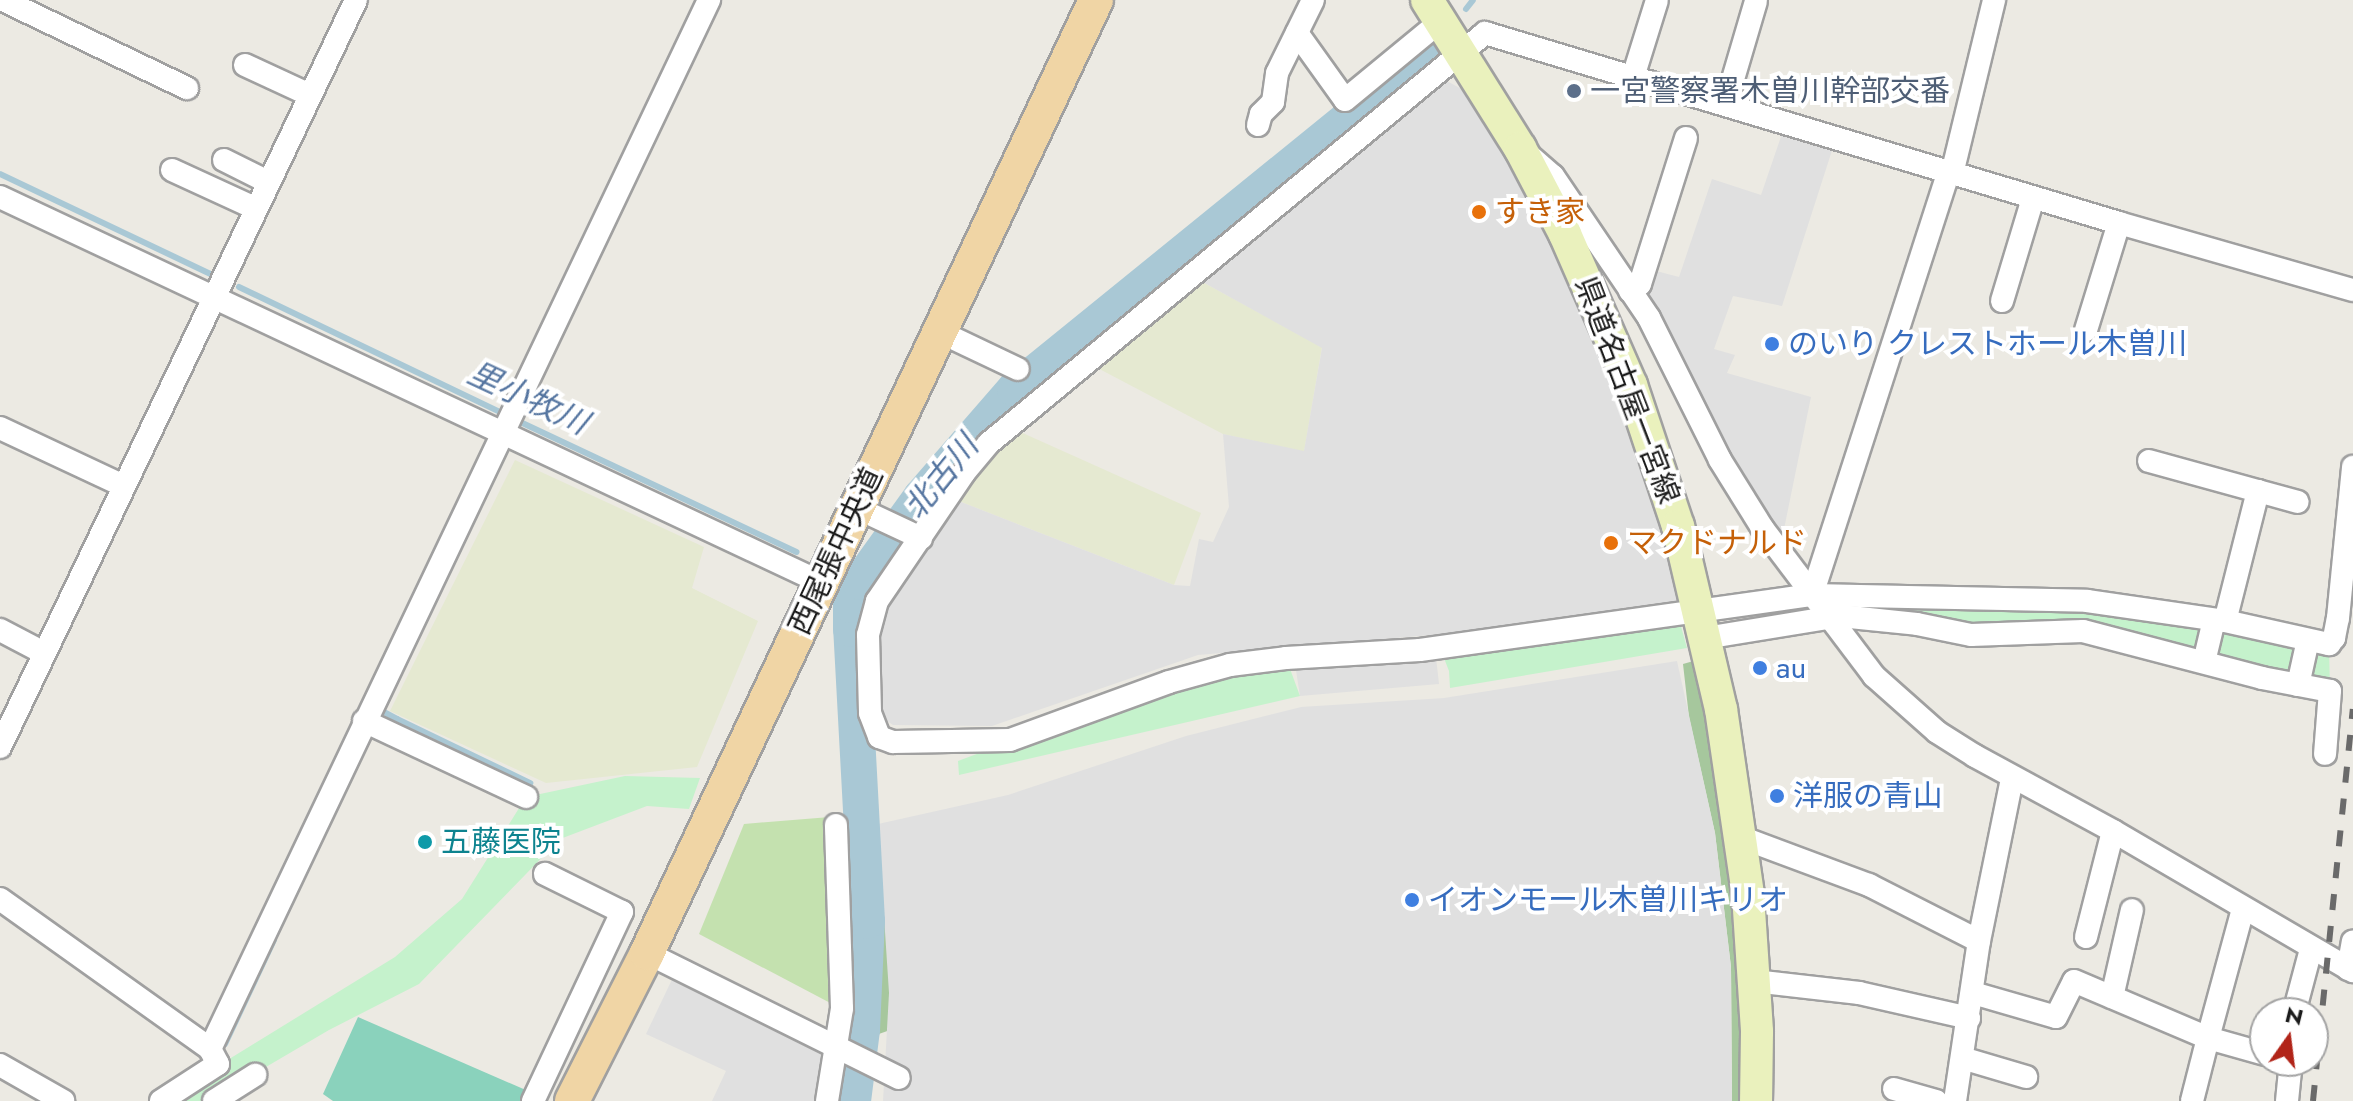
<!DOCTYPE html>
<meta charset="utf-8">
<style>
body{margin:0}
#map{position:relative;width:2353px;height:1101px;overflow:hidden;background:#eceae3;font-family:Jost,"Noto Sans JP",sans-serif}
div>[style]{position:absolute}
.farmland>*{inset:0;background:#e5e9d1}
.grass>*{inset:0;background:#c4e1af}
.forest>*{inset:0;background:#a6c79d}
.park>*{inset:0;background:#c5f2cc}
.pitch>*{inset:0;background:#8ad2bc}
.parking>*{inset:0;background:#e0e0e0}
.stream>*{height:6px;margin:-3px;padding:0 3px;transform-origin:3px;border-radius:3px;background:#a9c8d5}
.river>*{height:36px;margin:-18px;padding:0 18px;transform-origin:18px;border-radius:18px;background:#a9c8d5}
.roads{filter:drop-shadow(2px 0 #a0a0a0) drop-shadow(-2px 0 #a0a0a0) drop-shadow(0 2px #a0a0a0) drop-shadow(0 -2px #a0a0a0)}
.street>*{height:22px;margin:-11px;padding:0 11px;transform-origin:11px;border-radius:11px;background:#fff}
.secondary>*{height:32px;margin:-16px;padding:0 16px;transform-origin:16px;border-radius:16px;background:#eaf1bd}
.primary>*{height:34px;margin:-17px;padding:0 17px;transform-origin:17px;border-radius:17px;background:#f0d5a5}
.rail>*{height:6px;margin-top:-3px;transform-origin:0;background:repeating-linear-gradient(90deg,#6a6a6a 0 16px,transparent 0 32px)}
.dots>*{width:22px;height:22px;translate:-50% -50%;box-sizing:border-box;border:4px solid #fff;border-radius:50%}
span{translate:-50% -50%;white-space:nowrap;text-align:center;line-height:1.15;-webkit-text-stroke:8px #fff;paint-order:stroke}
.service-label{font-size:30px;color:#4e5e75}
.left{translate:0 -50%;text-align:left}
.food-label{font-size:30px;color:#c56008}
.shop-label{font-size:30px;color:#366cbe}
.street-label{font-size:30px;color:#1c1c1c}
.culture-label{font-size:30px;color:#0d838f}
.water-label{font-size:32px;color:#5575a0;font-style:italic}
.north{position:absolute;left:2249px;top:997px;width:80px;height:80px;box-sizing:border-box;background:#fff;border:2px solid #a4a4a4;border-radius:50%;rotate:14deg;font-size:22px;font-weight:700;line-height:32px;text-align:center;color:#1c1c1c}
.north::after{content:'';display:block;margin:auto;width:28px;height:36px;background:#b12418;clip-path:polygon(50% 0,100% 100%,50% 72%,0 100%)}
</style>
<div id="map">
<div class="farmland">
<div style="clip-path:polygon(1199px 280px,1322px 347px,1304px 452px,1223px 434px,1088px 363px)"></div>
<div style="clip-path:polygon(1016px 430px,1201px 513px,1174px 585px,956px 500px,989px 443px)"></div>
<div style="clip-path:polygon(515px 460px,704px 547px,692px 588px,758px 621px,697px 767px,546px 783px,390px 711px)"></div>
</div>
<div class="grass">
<div style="clip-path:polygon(830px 817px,836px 1006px,699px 934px,744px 824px)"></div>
</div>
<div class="forest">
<div style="clip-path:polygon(1697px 660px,1739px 958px,1740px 1101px,1732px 1101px,1731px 967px,1715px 833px,1689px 717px,1683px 664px)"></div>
<div style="clip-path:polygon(879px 839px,893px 1029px,876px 1035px,875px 908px,870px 841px)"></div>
</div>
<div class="park">
<div style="clip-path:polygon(1812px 595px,2087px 601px,2329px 644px,2330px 691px,2083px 631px,1971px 635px)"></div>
<div style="clip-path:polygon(1677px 612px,1687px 648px,1450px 688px,1449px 671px,1442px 653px)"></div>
<div style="clip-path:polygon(1286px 658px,1300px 696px,959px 775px,958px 761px,1169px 682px)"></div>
<div style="clip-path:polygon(625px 776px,700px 778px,689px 809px,647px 806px,560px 839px,419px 984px,329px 1030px,208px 1101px,161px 1101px,395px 957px,462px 899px,526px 797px)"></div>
</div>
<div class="pitch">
<div style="clip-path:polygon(358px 1017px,528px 1091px,524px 1101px,333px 1101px,323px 1094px)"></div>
</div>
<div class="parking">
<div style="clip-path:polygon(1447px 81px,1465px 91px,1526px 192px,1583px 309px,1634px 445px,1682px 595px,1677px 604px,1525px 627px,1198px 655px,992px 726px,893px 725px,881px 717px,877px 654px,890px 597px,956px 500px,1174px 585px,1190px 586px,1199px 539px,1213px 542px,1229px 507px,1223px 434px,1304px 451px,1322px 348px,1199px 280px,1386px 125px)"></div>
<div style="clip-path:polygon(1786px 122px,1836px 138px,1782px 306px,1733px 296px,1714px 349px,1735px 355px,1727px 373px,1811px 397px,1783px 534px,1763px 529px,1639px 304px,1645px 268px,1679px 277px,1712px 179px,1761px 195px)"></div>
<div style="clip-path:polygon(1294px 657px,1436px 658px,1439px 684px,1300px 696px)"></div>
<div style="clip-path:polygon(1677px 661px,1715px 833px,1731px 967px,1732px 1101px,883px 1101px,889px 993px,878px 824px,1008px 795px,1186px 736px,1301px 707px,1444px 698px)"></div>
<div style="clip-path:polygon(677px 969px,836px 1047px,824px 1101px,712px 1101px,726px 1071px,646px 1034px)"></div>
</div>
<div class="stream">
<div style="left:1466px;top:9px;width:11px;rotate:-52deg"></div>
<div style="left:0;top:174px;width:233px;rotate:25.4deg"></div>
<div style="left:239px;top:287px;width:296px;rotate:25.6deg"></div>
<div style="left:516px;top:420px;width:310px;rotate:25.2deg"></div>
<div style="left:384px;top:706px;width:5px;rotate:112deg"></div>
<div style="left:382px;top:711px;width:17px;rotate:28deg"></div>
<div style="left:397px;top:719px;width:148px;rotate:25.7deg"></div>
<div style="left:225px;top:1044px;width:115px;rotate:-64.8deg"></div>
</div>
<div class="river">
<div style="left:853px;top:1101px;width:72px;rotate:-82.8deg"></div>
<div style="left:862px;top:1030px;width:109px;rotate:-87.4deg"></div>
<div style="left:867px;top:921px;width:292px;rotate:-93.1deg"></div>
<div style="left:851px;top:629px;width:24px;rotate:-90deg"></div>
<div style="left:851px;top:605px;width:25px;rotate:-69deg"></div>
<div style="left:860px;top:582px;width:105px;rotate:-54.3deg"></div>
<div style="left:921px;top:497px;width:143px;rotate:-49deg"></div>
<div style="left:1015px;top:389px;width:505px;rotate:-39.05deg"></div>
<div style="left:1407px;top:71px;width:35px;rotate:-45deg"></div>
</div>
<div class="roads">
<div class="street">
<div style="left:3px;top:0;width:204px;rotate:25.6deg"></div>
<div style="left:1297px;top:33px;width:82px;rotate:54.4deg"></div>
<div style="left:1345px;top:100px;width:124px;rotate:-39.5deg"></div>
<div style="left:245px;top:65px;width:72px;rotate:24.8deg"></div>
<div style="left:1634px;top:74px;width:77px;rotate:-72.7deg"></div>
<div style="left:1726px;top:103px;width:106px;rotate:-73.6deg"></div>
<div style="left:1258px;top:125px;width:11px;rotate:-75deg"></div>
<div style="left:1261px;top:114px;width:17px;rotate:-45deg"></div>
<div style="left:1273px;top:102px;width:29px;rotate:-82deg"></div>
<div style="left:1277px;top:73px;width:81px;rotate:-63.7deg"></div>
<div style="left:1530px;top:156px;width:30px;rotate:41deg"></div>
<div style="left:1553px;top:176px;width:171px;rotate:55.9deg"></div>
<div style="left:1649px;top:318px;width:159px;rotate:63.4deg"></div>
<div style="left:1720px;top:460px;width:81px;rotate:58.1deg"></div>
<div style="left:1763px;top:529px;width:184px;rotate:52.9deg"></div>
<div style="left:1874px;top:676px;width:84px;rotate:41.6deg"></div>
<div style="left:1937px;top:732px;width:45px;rotate:32.3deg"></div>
<div style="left:1975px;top:756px;width:157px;rotate:28.5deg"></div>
<div style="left:2113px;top:831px;width:278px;rotate:30.3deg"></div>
<div style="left:224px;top:160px;width:49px;rotate:26.6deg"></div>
<div style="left:172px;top:170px;width:91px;rotate:24.6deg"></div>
<div style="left:1952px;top:174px;width:179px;rotate:-76.4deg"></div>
<div style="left:0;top:197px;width:908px;rotate:25.15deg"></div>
<div style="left:2119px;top:223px;width:243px;rotate:16deg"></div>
<div style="left:1630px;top:291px;width:12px;rotate:-35deg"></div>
<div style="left:1640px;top:284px;width:153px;rotate:-72.5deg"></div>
<div style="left:2002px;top:301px;width:108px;rotate:-73.2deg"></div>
<div style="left:2086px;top:330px;width:112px;rotate:-72.9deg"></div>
<div style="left:2119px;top:223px;width:662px;rotate:-163.32deg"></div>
<div style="left:1485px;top:33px;width:644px;rotate:140.42deg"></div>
<div style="left:989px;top:443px;width:39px;rotate:130deg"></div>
<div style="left:964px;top:473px;width:155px;rotate:124.2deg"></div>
<div style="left:877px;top:601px;width:35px;rotate:105deg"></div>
<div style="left:868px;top:635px;width:78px;rotate:88.5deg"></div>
<div style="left:870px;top:713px;width:26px;rotate:69deg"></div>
<div style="left:879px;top:737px;width:15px;rotate:20deg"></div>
<div style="left:893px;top:742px;width:117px;rotate:-1deg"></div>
<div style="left:1010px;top:740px;width:169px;rotate:-20deg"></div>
<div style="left:1169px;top:682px;width:63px;rotate:-15.6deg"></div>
<div style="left:1230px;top:665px;width:56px;rotate:-7.1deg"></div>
<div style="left:1286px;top:658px;width:134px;rotate:-3.4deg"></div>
<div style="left:1420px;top:650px;width:396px;rotate:-8deg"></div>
<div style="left:1812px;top:595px;width:275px;rotate:1.2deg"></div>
<div style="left:2087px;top:601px;width:139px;rotate:8.2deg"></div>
<div style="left:2225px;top:621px;width:107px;rotate:12.5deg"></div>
<div style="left:2329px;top:644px;width:8px;rotate:-50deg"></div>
<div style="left:2334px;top:638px;width:20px;rotate:-79deg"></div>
<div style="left:2338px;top:618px;width:152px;rotate:-84.3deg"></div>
<div style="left:940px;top:332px;width:86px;rotate:25.4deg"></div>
<div style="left:0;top:428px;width:137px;rotate:25.1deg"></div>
<div style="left:2149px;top:461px;width:113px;rotate:15.4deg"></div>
<div style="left:2258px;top:491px;width:134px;rotate:104.2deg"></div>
<div style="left:2258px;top:491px;width:41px;rotate:15.4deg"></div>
<div style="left:857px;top:508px;width:71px;rotate:25.1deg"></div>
<div style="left:1812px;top:595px;width:443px;rotate:-72.1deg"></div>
<div style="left:0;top:630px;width:50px;rotate:27.6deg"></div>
<div style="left:1705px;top:638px;width:137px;rotate:-9.3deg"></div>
<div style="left:1840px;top:616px;width:77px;rotate:5.9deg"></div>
<div style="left:1917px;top:624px;width:55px;rotate:11.5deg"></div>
<div style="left:1971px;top:635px;width:112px;rotate:-2deg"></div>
<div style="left:2083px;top:631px;width:185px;rotate:14.7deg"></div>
<div style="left:2262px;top:678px;width:69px;rotate:10.8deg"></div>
<div style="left:2330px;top:691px;width:63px;rotate:94.5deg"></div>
<div style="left:2204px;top:662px;width:43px;rotate:-76.6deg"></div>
<div style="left:2298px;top:685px;width:46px;rotate:-77.5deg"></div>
<div style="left:364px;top:721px;width:179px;rotate:25.1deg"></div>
<div style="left:0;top:747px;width:827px;rotate:-64.52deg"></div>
<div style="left:1740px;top:837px;width:138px;rotate:20.4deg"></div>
<div style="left:1869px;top:885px;width:123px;rotate:27deg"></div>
<div style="left:0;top:899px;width:258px;rotate:35.5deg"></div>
<div style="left:210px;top:1049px;width:17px;rotate:62deg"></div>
<div style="left:218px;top:1064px;width:68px;rotate:147deg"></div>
<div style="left:2243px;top:909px;width:134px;rotate:105.2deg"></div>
<div style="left:2208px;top:1038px;width:59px;rotate:15.7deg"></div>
<div style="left:2086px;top:937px;width:109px;rotate:-75.7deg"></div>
<div style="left:647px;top:953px;width:281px;rotate:26.4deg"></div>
<div style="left:2348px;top:969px;width:28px;rotate:-80deg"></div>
<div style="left:1754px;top:981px;width:106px;rotate:6.5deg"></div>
<div style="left:1859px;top:993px;width:113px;rotate:12.8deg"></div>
<div style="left:1973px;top:993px;width:86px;rotate:16.1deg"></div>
<div style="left:2056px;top:1017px;width:40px;rotate:-63.4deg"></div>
<div style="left:2074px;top:981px;width:146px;rotate:23deg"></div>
<div style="left:2208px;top:1038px;width:65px;rotate:104.3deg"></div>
<div style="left:2112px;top:997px;width:89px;rotate:-77.1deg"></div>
<div style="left:2294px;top:1013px;width:66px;rotate:-75.1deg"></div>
<div style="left:210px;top:1049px;width:1162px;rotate:-64.56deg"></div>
<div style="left:1962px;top:1058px;width:67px;rotate:16.5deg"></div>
<div style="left:0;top:1065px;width:73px;rotate:29.7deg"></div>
<div style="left:1894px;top:1089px;width:44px;rotate:15.9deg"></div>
<div style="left:214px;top:1101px;width:49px;rotate:-32.4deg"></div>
<div style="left:533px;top:1101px;width:209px;rotate:-64.8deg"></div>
<div style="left:622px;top:912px;width:86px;rotate:-153.7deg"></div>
<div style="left:827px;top:1101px;width:94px;rotate:-80.8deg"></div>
<div style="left:842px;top:1008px;width:183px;rotate:-91.9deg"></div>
<div style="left:1955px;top:1101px;width:162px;rotate:-81.5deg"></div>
<div style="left:1979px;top:941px;width:165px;rotate:-78.5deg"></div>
<div style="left:2287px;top:1101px;width:40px;rotate:-84.3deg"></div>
</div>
<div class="secondary">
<div style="left:1427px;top:0;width:175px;rotate:57.9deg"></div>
<div style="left:1520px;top:148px;width:97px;rotate:62.4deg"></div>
<div style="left:1565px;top:234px;width:165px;rotate:66.4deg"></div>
<div style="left:1631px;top:385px;width:149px;rotate:71.6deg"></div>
<div style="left:1678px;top:526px;width:188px;rotate:76.8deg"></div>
<div style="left:1721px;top:709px;width:188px;rotate:81.7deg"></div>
<div style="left:1748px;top:895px;width:137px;rotate:86.2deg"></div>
<div style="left:1757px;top:1032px;width:69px;rotate:90.8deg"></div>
</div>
<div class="primary">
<div style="left:572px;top:1101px;width:166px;rotate:-63.1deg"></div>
<div style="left:647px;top:953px;width:1053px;rotate:-64.77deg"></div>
</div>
</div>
<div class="rail">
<div style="left:2313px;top:1101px;width:394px;rotate:-84.2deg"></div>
</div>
<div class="dots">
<div style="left:1574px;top:91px;background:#5c6f8a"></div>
<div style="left:1479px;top:212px;background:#e8710a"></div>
<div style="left:1772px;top:344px;background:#3f7fe0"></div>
<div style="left:1611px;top:543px;background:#e8710a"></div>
<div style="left:1760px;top:668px;background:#3f7fe0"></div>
<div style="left:1777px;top:796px;background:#3f7fe0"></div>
<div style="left:425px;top:842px;background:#0f9aa8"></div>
<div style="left:1412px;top:900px;background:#3f7fe0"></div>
</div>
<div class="service-label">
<span class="left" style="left:1590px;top:91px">一宮警察署木曽川幹部交番</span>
</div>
<div class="food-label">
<span class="left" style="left:1495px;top:212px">すき家</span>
<span class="left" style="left:1627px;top:543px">マクドナルド</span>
</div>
<div class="shop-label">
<span class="left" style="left:1788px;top:344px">のいり クレストホール木曽川</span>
<span class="left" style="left:1776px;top:668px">au</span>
<span class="left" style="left:1793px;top:796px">洋服の青山</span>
<span class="left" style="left:1428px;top:900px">イオンモール木曽川キリオ</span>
</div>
<div class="street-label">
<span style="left:1627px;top:390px;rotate:69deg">県道名古屋一宮線</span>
<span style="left:836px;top:551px;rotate:-65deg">西尾張中央道</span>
</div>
<div class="culture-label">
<span class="left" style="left:441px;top:842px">五藤医院</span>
</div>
<div class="water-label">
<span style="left:528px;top:398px;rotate:25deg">里小牧川</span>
<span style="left:941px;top:477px;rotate:-51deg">北古川</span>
</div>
<div class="north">N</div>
</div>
